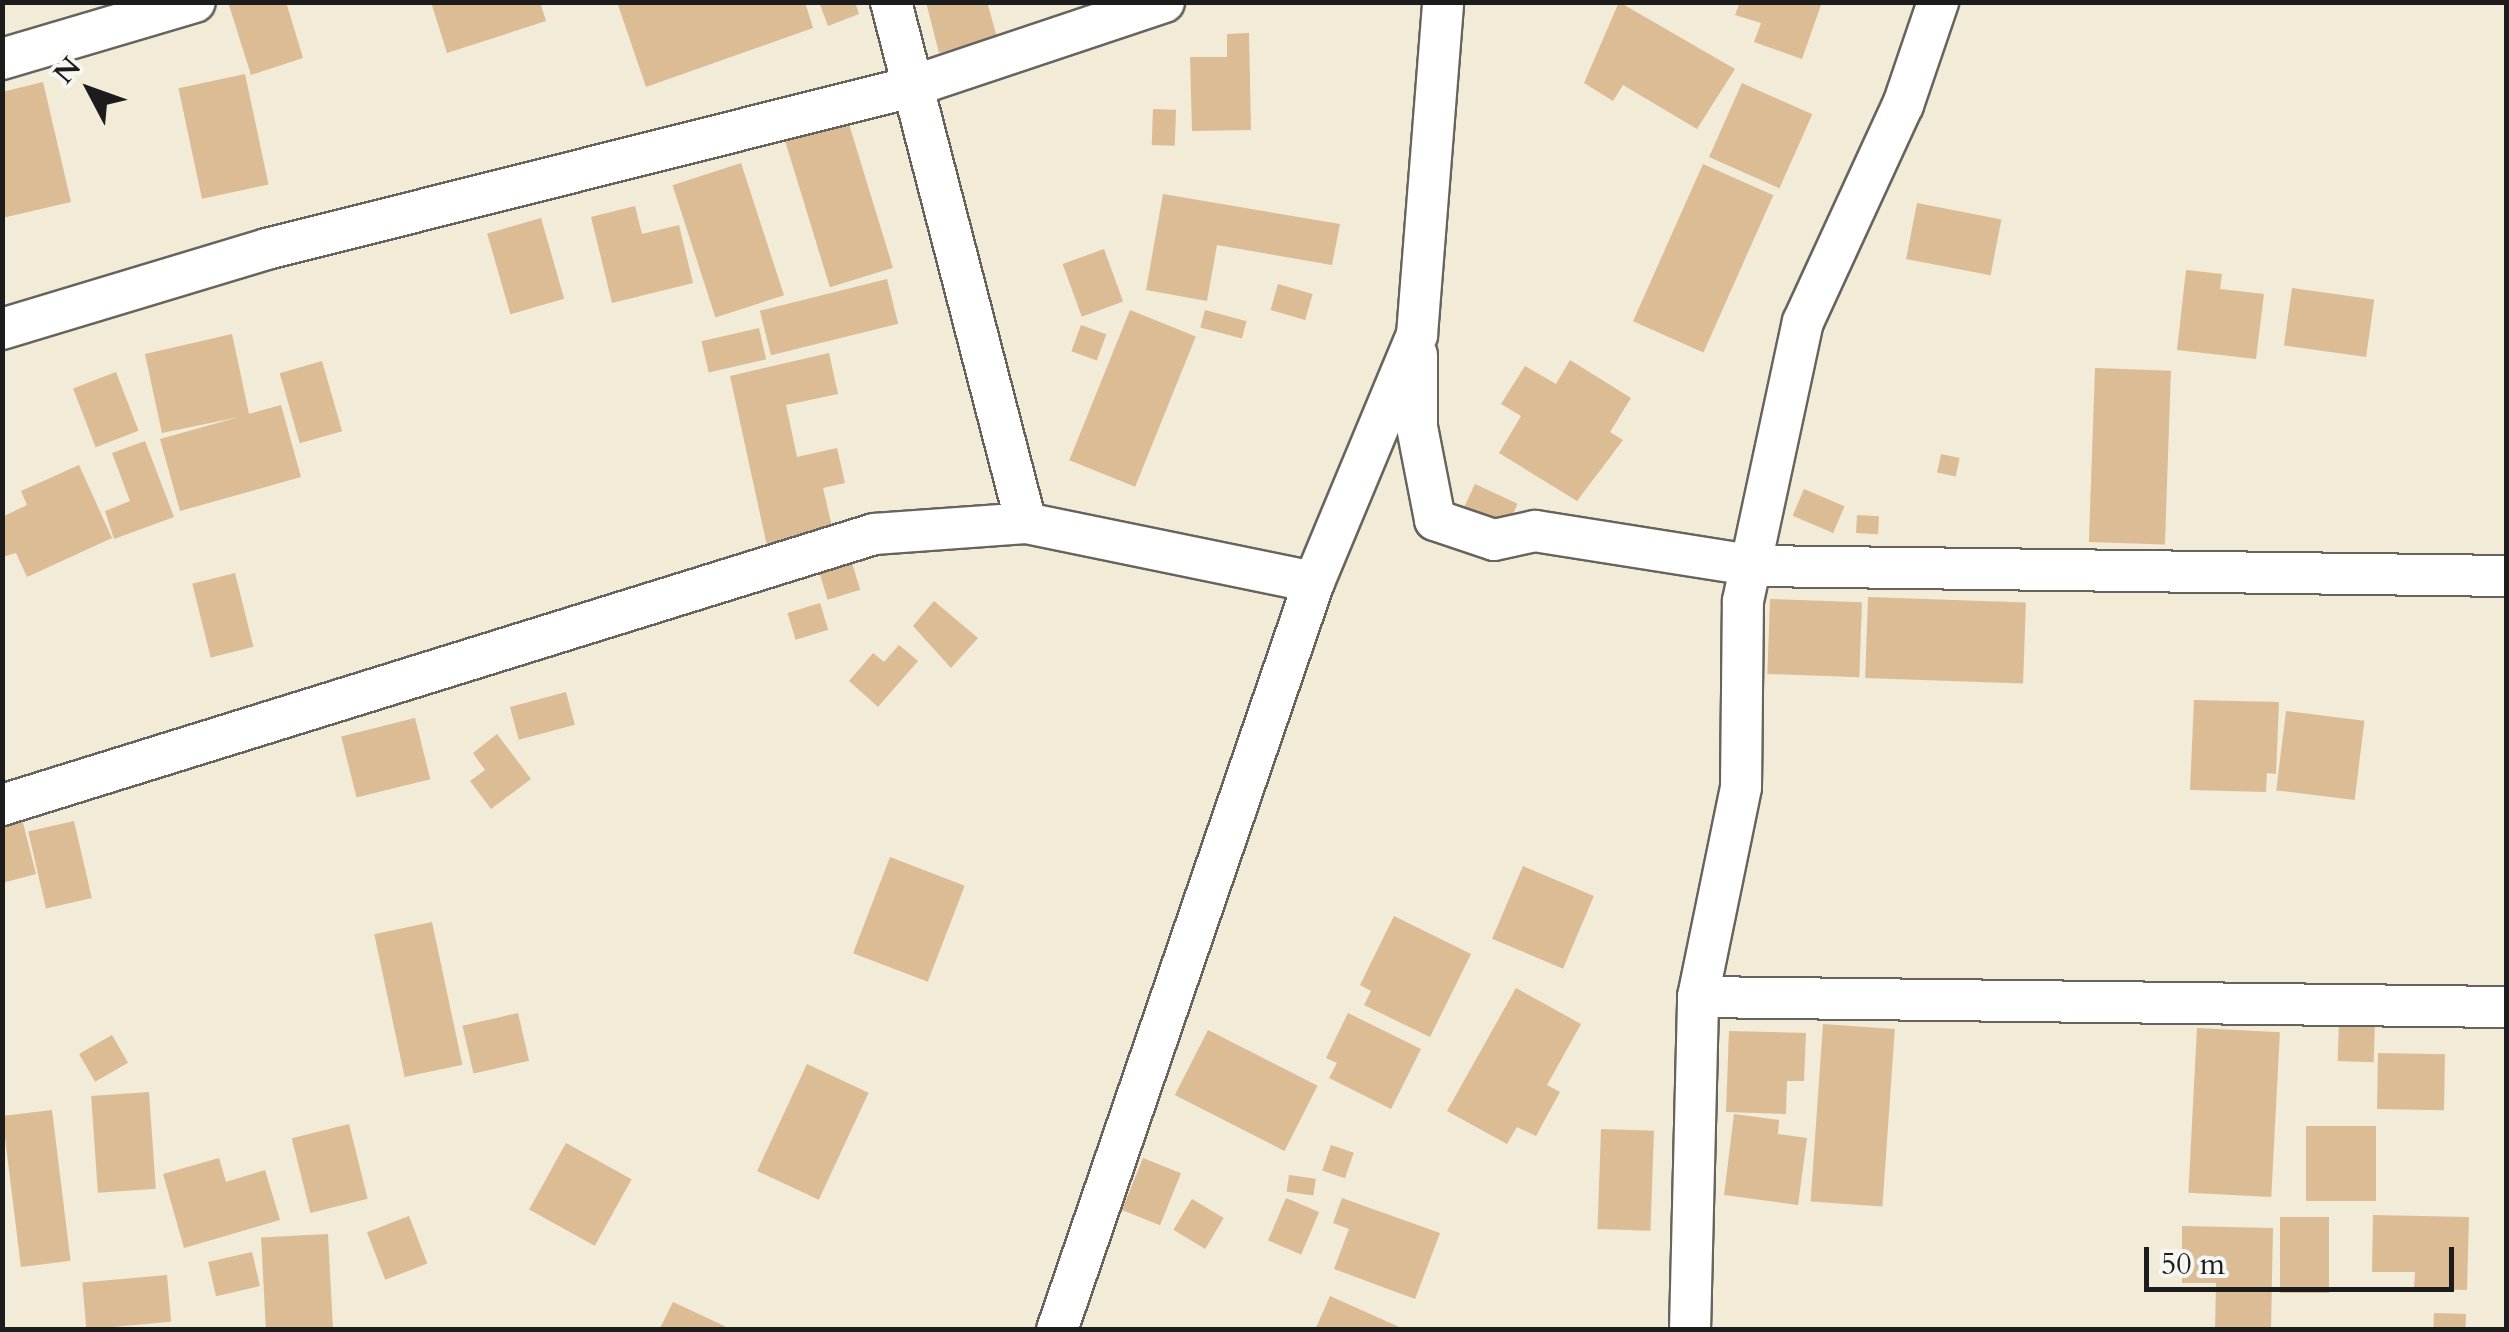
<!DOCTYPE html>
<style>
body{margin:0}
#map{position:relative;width:2509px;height:1332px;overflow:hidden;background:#f1ebd8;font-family:Cardo,serif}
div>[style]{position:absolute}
.building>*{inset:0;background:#dbbc94;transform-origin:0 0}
.roads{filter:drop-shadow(2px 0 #67645e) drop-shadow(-2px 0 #67645e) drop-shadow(0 2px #67645e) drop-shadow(0 -2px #67645e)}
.minor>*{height:40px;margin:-20px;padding:0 20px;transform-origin:20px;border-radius:20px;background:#fff}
span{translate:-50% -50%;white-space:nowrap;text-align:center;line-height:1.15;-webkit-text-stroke:8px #f6f6f2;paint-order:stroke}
.frame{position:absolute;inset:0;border:5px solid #1c1c1c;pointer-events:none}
.north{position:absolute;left:40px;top:40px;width:100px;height:100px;-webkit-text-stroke:8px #f6f6f2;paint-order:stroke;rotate:311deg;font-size:28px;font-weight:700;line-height:40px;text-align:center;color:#1c1c1c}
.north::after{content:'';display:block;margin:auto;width:35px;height:45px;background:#1c1c1c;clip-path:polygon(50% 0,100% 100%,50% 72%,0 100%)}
.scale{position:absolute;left:2144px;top:1247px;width:310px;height:45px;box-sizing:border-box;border:5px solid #1c1c1c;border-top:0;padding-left:12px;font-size:30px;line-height:35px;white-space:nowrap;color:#1c1c1c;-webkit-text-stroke:8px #f6f6f2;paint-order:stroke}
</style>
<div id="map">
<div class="building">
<div style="clip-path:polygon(237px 2px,286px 2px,303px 58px,251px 75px,229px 5px)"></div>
<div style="clip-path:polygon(431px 2px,540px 2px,546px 21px,447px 53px)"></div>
<div style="clip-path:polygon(617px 2px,805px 2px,813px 28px,646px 87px)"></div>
<div style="clip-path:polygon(819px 2px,855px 2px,859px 14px,828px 26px)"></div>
<div style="clip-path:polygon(926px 2px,987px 2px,997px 37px,939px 53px)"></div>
<div style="clip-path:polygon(1619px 2px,1735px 69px,1697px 129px,1623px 85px,1613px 101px,1584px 83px)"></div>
<div style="clip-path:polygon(1740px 2px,1822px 2px,1802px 59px,1754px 42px,1761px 23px,1735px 15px)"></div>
<div style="clip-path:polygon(1249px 33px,1251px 130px,1192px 131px,1190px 57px,1227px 57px,1227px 34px)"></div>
<div style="left:245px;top:74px;width:113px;height:68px;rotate:78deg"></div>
<div style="clip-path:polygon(43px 82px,71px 202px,2px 218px,2px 92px)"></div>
<div style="left:1742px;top:83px;width:77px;height:81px;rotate:24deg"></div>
<div style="left:1153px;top:109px;width:23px;height:36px;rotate:2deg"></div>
<div style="left:845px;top:111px;width:164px;height:66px;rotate:73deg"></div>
<div style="left:741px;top:163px;width:139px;height:72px;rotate:72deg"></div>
<div style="left:1703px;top:164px;width:77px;height:172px;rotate:24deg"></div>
<div style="clip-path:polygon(1163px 194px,1340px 224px,1332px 265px,1217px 245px,1207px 301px,1146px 290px)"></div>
<div style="left:1917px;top:203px;width:86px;height:57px;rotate:11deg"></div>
<div style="clip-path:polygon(635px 206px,642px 234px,679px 225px,693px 283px,612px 303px,591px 217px)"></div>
<div style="left:541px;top:218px;width:84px;height:56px;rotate:74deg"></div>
<div style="left:1104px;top:249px;width:56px;height:44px;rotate:70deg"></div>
<div style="clip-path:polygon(2186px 270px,2222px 274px,2220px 289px,2264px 294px,2256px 359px,2177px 350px)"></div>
<div style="left:887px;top:279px;width:46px;height:131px;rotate:76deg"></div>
<div style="left:1278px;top:284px;width:36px;height:27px;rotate:16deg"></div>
<div style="left:2292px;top:288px;width:83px;height:58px;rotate:8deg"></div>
<div style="left:1130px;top:310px;width:71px;height:162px;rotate:22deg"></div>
<div style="left:1205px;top:310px;width:43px;height:18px;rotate:15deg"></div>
<div style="left:1081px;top:325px;width:27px;height:28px;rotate:20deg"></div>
<div style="left:759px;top:328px;width:32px;height:59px;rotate:77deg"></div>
<div style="clip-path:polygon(232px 334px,249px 414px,281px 405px,301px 477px,180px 511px,160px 439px,239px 417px,162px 433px,145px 354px)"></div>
<div style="clip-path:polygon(829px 353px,838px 394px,786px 405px,797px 457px,837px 448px,845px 483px,823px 488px,833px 531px,767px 546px,730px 376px)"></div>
<div style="clip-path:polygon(1570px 360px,1631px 398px,1610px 432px,1623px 440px,1577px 501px,1499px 453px,1521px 416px,1501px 404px,1525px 366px,1556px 384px)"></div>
<div style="left:322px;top:361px;width:73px;height:44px;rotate:74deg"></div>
<div style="left:2095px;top:368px;width:76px;height:174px;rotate:2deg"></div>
<div style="left:116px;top:372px;width:63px;height:46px;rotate:69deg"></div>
<div style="clip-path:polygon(145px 441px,174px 517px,114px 539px,105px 511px,130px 501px,112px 453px)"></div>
<div style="left:1941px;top:454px;width:19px;height:19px;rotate:12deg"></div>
<div style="clip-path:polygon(79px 465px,112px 538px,27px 577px,16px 553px,2px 557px,2px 517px,27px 505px,21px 491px)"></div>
<div style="left:1475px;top:484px;width:47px;height:29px;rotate:25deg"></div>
<div style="left:1804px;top:489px;width:44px;height:29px;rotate:23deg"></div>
<div style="left:1857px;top:515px;width:22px;height:18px;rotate:3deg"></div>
<div style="left:852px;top:563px;width:28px;height:34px;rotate:73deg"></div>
<div style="left:235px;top:573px;width:76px;height:44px;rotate:76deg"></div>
<div style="left:1868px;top:597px;width:158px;height:81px;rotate:2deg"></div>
<div style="left:1770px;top:599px;width:92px;height:75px;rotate:2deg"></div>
<div style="clip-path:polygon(934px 601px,978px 638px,951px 668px,913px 626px)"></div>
<div style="left:820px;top:603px;width:28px;height:34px;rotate:73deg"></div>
<div style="clip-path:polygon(899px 645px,918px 661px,878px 707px,849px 681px,873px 653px,884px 662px)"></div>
<div style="left:566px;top:692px;width:34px;height:58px;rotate:75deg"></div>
<div style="clip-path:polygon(2194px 700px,2279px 702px,2276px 774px,2267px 773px,2266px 792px,2190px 790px)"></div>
<div style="left:2286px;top:711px;width:79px;height:80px;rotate:7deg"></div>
<div style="left:415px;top:718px;width:63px;height:76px;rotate:76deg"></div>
<div style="clip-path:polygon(497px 734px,531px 779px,491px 809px,470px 781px,485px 770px,473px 753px)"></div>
<div style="clip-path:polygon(22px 819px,36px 874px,2px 883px,2px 825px)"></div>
<div style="left:74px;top:821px;width:79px;height:47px;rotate:77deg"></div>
<div style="left:890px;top:857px;width:80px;height:103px;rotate:21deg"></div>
<div style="left:1523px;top:866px;width:77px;height:79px;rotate:23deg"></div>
<div style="clip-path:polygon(1394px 916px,1471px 954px,1430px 1037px,1364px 1005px,1371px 991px,1360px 985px)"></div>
<div style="left:432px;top:922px;width:146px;height:59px;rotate:78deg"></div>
<div style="clip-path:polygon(1516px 988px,1581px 1024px,1547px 1085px,1560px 1092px,1536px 1136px,1517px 1127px,1507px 1144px,1447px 1111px)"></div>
<div style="left:518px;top:1013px;width:49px;height:57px;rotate:77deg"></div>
<div style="clip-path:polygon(1348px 1013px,1421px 1049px,1391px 1109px,1329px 1078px,1337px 1063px,1326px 1058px)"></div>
<div style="left:2339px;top:1022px;width:36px;height:39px;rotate:2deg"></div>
<div style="left:1823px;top:1024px;width:72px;height:178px;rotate:4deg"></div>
<div style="left:2197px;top:1028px;width:83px;height:165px;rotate:3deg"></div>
<div style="left:1208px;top:1030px;width:123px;height:73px;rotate:27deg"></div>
<div style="clip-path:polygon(1729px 1031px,1806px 1033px,1804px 1081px,1787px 1081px,1786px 1114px,1726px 1112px)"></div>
<div style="left:112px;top:1035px;width:32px;height:38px;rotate:60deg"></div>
<div style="left:2378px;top:1053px;width:67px;height:56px;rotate:1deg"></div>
<div style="left:807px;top:1064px;width:68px;height:118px;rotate:25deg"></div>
<div style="left:149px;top:1092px;width:97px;height:58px;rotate:86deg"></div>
<div style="left:52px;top:1110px;width:152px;height:50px;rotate:83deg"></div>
<div style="clip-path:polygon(1734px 1114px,1779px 1120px,1778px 1134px,1807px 1138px,1798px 1205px,1724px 1195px)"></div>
<div style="left:349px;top:1124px;width:77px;height:59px;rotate:76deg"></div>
<div style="left:2306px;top:1126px;width:70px;height:75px"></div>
<div style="left:1601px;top:1129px;width:53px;height:100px;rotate:2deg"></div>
<div style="left:566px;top:1143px;width:75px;height:76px;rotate:29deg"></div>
<div style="left:1331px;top:1145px;width:24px;height:27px;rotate:19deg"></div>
<div style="clip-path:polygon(219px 1158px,226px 1182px,265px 1170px,280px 1220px,184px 1248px,163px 1174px)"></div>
<div style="left:1143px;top:1158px;width:41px;height:56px;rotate:22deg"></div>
<div style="left:1289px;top:1175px;width:27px;height:17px;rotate:8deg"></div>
<div style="left:1286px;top:1198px;width:36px;height:46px;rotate:23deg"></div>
<div style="clip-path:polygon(1342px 1198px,1440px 1233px,1415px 1299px,1334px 1269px,1349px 1229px,1333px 1223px)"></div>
<div style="left:1192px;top:1199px;width:37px;height:36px;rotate:31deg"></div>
<div style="clip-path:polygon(2373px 1215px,2469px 1217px,2467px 1290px,2414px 1289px,2415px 1272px,2372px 1272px)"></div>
<div style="left:409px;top:1216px;width:51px;height:45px;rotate:69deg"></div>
<div style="left:2280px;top:1217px;width:49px;height:76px"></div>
<div style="clip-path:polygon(2182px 1226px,2273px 1228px,2271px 1330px,2215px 1330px,2216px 1283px,2182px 1283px)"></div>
<div style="left:328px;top:1234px;width:94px;height:67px;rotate:87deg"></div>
<div style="left:252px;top:1252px;width:35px;height:45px;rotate:77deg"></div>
<div style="left:167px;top:1275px;width:47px;height:85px;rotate:85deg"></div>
<div style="clip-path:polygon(1330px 1296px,1406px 1330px,1315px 1330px)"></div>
<div style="clip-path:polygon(673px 1302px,733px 1330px,659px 1330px)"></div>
<div style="left:2434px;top:1313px;width:32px;height:17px;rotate:2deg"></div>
</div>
<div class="roads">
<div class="minor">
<div style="left:891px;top:2px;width:538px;rotate:75.47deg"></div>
<div style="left:2px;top:59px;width:201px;rotate:-16.5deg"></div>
<div style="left:2px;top:329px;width:277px;rotate:-16.8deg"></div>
<div style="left:267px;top:249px;width:660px;rotate:-14.12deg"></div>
<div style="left:907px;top:88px;width:271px;rotate:-18.5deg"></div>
<div style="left:1417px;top:355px;width:72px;rotate:90deg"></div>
<div style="left:1417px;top:427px;width:95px;rotate:79deg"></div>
<div style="left:1435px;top:520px;width:62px;rotate:18.7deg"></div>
<div style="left:1494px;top:540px;width:42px;rotate:-12.4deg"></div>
<div style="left:1535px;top:531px;width:223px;rotate:9deg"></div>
<div style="left:1755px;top:566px;width:751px;rotate:0.76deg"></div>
<div style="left:2px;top:805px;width:913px;rotate:-17.26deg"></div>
<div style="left:874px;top:534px;width:152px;rotate:-4.1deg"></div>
<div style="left:1026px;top:523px;width:294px;rotate:11.6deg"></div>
<div style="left:1698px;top:997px;width:808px;rotate:0.71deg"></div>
<div style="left:1057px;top:1330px;width:791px;rotate:-71.04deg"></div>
<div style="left:1314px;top:582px;width:268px;rotate:-67.4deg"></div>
<div style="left:1417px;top:335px;width:334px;rotate:-85.5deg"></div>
<div style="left:1690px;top:1330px;width:333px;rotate:-88.6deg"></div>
<div style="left:1698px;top:997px;width:214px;rotate:-78.4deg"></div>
<div style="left:1741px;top:787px;width:186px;rotate:-89.4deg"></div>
<div style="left:1743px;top:601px;width:285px;rotate:-77.9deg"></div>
<div style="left:1803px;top:322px;width:239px;rotate:-65.3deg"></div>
<div style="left:1903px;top:105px;width:109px;rotate:-71.2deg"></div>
</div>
</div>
<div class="frame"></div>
<div class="north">N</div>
<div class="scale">50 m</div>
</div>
